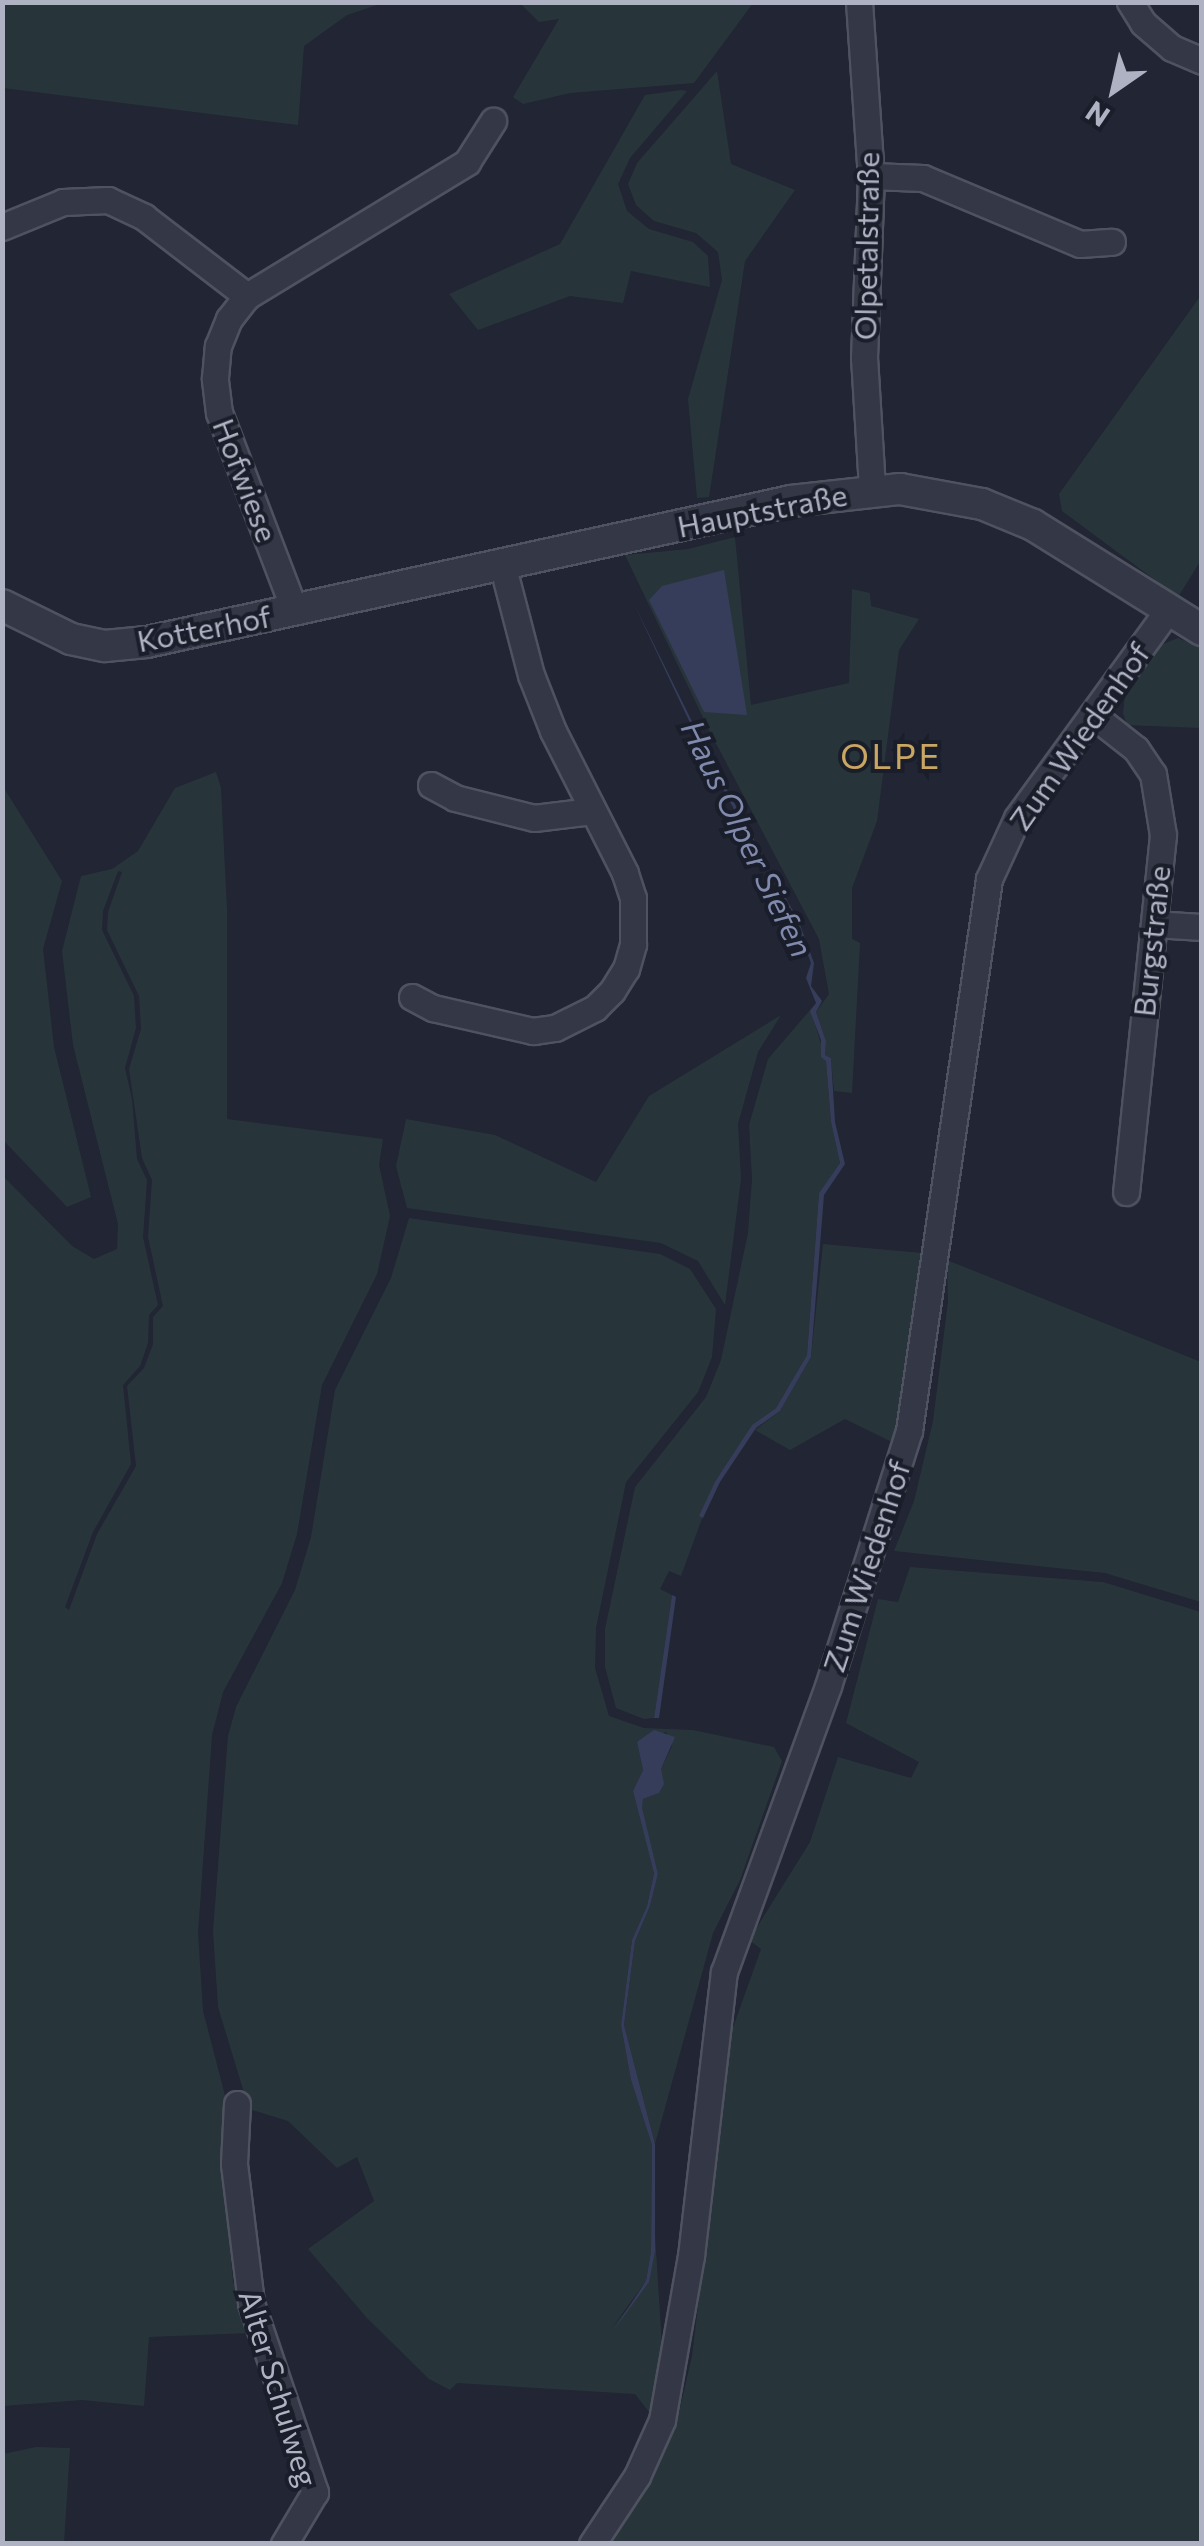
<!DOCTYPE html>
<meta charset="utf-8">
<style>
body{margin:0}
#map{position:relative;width:1204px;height:2546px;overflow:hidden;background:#212534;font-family:Commissioner,sans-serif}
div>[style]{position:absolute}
.green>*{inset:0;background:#27353a}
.water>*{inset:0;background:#363d5b}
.roads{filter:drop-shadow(2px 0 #4f5260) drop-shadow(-2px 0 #4f5260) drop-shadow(0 2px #4f5260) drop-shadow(0 -2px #4f5260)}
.minor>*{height:25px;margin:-12.5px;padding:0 12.5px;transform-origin:12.5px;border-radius:12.5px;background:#343745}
.tertiary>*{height:30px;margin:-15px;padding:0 15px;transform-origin:15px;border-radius:15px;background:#343745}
span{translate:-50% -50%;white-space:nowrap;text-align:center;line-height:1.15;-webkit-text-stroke:8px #1a1d2a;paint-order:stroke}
.street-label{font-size:30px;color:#aeb2c2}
.water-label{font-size:32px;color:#808aad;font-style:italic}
.quarter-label{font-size:35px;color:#c9a662;letter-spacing:2.5px}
.frame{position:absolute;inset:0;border:5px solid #aeb2c2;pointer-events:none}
.north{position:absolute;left:1064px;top:40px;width:100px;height:100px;-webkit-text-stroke:8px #1a1d2a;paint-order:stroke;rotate:214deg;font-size:28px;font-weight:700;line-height:40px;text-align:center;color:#aeb2c2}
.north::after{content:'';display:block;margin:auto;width:35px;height:45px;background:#aeb2c2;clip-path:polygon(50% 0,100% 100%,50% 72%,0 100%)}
</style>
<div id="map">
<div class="green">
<div style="clip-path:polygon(2px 3px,3px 2px,383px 3px,347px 15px,304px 46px,298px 125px,3px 88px)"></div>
<div style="clip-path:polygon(520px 3px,753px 3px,694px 83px,570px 93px,523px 104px,513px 97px,559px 19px,539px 22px)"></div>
<div style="clip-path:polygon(717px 71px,731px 164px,795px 190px,745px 261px,709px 497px,697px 498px,688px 399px,722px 280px,718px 252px,696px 233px,654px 221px,636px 205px,628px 184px,637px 163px)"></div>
<div style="clip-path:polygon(681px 90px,687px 91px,630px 158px,618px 184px,627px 211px,649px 229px,693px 242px,708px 256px,710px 287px,631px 271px,623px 303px,570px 296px,478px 330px,449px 294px,560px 244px,645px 95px)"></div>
<div style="clip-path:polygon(1201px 295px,1201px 560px,1178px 597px,1062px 511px,1059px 494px)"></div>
<div style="clip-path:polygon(735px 537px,751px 705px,849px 683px,852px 589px,870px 593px,871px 606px,919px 619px,899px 650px,877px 821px,852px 888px,852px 939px,860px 943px,852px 1093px,834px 1091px,831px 1058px,825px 1055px,826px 1041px,816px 1012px,829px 994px,819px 939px,709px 730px,625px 555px,688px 549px)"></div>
<div style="clip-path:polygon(1178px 638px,1201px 648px,1201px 728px,1127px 725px,1123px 713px,1125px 695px,1161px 645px)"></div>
<div style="clip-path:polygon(evenodd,216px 772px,221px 788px,227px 910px,227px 1119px,383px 1139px,379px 1165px,390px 1216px,377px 1274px,322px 1385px,297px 1534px,282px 1583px,223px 1692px,212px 1735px,198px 1933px,203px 2011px,228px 2107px,223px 2161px,233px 2282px,251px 2333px,149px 2337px,144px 2406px,82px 2400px,3px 2406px,2px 1175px,72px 1246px,94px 1259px,117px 1249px,118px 1224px,73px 1045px,62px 951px,81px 876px,112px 869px,138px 851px,175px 788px,216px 772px,118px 871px,122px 872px,108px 912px,107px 930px,139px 996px,141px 1029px,129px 1069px,142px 1158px,152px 1180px,148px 1237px,163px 1306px,153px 1317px,153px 1344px,144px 1368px,127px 1386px,136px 1466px,97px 1534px,69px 1610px,65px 1607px,93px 1532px,131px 1464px,123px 1385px,140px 1366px,148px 1343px,149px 1315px,158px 1305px,143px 1237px,147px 1180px,137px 1159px,132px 1099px,125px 1068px,136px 1028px,134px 996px,102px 930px,103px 911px,118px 871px)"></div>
<div style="clip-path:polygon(2px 785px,62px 881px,43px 949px,54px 1047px,91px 1197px,67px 1207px,3px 1140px)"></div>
<div style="clip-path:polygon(816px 1003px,811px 1011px,826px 1061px,831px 1122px,840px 1163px,819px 1193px,807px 1355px,776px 1408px,752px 1425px,716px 1480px,681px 1576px,669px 1571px,660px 1589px,672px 1595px,654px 1718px,644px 1719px,616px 1708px,605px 1667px,605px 1629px,635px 1487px,706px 1397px,721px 1360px,748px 1233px,752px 1179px,749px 1125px,768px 1059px)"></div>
<div style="clip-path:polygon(781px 1015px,758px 1052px,738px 1124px,741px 1179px,725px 1305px,698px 1261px,661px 1243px,407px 1208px,396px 1166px,406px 1119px,495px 1135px,596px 1182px,649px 1096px)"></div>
<div style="clip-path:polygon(409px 1218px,660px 1254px,690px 1269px,716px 1309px,712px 1357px,698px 1392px,626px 1482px,596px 1628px,595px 1668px,609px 1716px,644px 1728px,693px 1730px,774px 1747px,782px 1761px,740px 1880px,713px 1933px,655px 2144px,624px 2025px,635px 1941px,650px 1906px,658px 1874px,641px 1808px,643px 1799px,659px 1793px,661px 1769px,672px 1746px,666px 1732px,637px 1742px,643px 1770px,633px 1791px,654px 1872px,647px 1906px,632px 1940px,621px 2025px,631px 2080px,652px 2145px,651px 2251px,646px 2281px,611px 2329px,649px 2282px,654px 2218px,662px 2347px,650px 2413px,635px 2394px,457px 2383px,450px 2390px,429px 2379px,367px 2318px,308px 2249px,374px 2201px,357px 2157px,337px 2168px,288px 2121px,249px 2109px,218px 2007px,213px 1931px,228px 1736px,236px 1707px,295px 1590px,311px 1537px,335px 1390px,391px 1278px)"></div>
<div style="clip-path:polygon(823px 1244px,922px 1253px,894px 1443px,845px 1419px,790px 1450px,755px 1430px,780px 1411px,811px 1357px)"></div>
<div style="clip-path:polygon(947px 1260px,1201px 1362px,1201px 1602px,1105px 1573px,894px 1551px,914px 1501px,933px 1421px,948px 1301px)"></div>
<div style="clip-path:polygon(910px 1567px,1103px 1582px,1201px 1612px,1201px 2543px,607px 2544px,654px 2476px,678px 2417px,692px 2356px,731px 2033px,761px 1949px,749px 1940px,810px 1842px,838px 1757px,911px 1778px,919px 1762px,846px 1723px,878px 1599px,898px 1602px)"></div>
<div style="clip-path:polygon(36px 2447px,70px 2448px,64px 2543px,3px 2543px,3px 2454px)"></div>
</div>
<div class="water">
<div style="clip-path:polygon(724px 570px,747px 715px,704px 712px,649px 600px,662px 586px)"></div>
<div style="clip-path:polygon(633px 602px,712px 762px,799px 922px,814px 963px,811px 986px,822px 1001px,816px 1012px,826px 1041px,825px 1055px,831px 1058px,835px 1122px,845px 1164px,824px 1195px,811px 1357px,780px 1411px,756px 1428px,720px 1482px,703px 1518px,699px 1516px,716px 1480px,752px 1425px,776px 1408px,807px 1355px,819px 1193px,840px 1163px,831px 1122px,826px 1061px,821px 1057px,821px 1040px,810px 1011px,816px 1003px,806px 978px,811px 963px,796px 924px,709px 763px)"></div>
<div style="clip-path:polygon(672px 1595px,676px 1597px,659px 1718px,654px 1718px)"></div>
<div style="clip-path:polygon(654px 1730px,675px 1737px,661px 1769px,664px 1784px,659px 1793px,643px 1799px,642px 1808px,658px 1874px,650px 1906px,635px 1941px,624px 2025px,655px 2144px,655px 2251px,649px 2282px,613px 2331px,646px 2281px,651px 2251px,652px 2145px,631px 2080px,621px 2025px,632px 1940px,647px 1906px,654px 1873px,633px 1791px,643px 1770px,637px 1742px)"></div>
</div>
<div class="roads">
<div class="minor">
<div style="left:859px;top:2px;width:174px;rotate:86.1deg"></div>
<div style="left:871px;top:176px;width:181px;rotate:92.2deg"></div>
<div style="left:864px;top:357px;width:132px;rotate:86.5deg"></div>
<div style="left:1130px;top:2px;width:25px;rotate:58deg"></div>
<div style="left:1143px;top:23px;width:38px;rotate:41deg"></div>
<div style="left:1172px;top:48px;width:33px;rotate:23deg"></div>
<div style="left:871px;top:176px;width:52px;rotate:2.2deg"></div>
<div style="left:923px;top:178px;width:170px;rotate:22.8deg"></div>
<div style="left:1080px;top:244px;width:32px;rotate:-4deg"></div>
<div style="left:2px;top:227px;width:66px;rotate:-22.3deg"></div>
<div style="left:63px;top:202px;width:45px;rotate:-2.5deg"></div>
<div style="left:108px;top:200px;width:40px;rotate:25deg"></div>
<div style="left:144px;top:217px;width:130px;rotate:37.5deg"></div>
<div style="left:294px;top:609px;width:210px;rotate:-110.9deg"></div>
<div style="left:219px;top:413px;width:35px;rotate:-97deg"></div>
<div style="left:215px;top:378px;width:32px;rotate:-85deg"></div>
<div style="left:218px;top:346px;width:29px;rotate:-68deg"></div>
<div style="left:229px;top:319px;width:29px;rotate:-52deg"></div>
<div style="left:247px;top:296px;width:258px;rotate:-31.3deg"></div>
<div style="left:467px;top:162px;width:49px;rotate:-57.6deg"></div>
<div style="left:1094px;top:716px;width:53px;rotate:38.2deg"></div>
<div style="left:1136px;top:749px;width:30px;rotate:56deg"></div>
<div style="left:1153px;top:774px;width:62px;rotate:80.7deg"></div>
<div style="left:1163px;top:835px;width:359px;rotate:95.9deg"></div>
<div style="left:431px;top:785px;width:27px;rotate:28deg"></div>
<div style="left:455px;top:798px;width:81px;rotate:14.2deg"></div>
<div style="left:534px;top:818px;width:58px;rotate:-6.9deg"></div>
<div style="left:1154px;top:924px;width:48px;rotate:3.6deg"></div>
<div style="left:412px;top:997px;width:24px;rotate:28deg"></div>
<div style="left:433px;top:1008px;width:103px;rotate:13deg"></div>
<div style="left:533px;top:1031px;width:22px;rotate:-8deg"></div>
<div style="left:555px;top:1028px;width:45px;rotate:-26.6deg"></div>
<div style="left:595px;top:1008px;width:24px;rotate:-45deg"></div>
<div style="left:612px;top:991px;width:26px;rotate:-58deg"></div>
<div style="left:626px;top:969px;width:26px;rotate:-74deg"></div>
<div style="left:633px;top:944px;width:46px;rotate:-90deg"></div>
<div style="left:633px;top:898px;width:26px;rotate:-108deg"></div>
<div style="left:625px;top:873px;width:159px;rotate:-116.9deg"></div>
<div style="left:553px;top:731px;width:60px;rotate:-111.4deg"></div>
<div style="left:531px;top:675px;width:115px;rotate:-104.6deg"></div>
<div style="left:237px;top:2104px;width:60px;rotate:92.9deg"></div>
<div style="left:234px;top:2164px;width:140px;rotate:83deg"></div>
<div style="left:251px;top:2303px;width:200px;rotate:71.3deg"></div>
<div style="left:315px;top:2492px;width:61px;rotate:120.8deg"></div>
<div style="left:592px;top:2544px;width:82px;rotate:-56.5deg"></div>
<div style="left:637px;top:2476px;width:61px;rotate:-65.9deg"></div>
<div style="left:662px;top:2420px;width:167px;rotate:-80deg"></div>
<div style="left:691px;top:2256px;width:286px;rotate:-83.4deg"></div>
<div style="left:724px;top:1972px;width:304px;rotate:-70deg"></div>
<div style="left:828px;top:1686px;width:268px;rotate:-72.4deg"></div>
<div style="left:909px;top:1431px;width:558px;rotate:-81.75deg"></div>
<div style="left:989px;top:879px;width:67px;rotate:-65.3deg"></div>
<div style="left:1017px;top:818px;width:258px;rotate:-54deg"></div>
</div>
<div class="tertiary">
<div style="left:2px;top:605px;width:77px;rotate:26.2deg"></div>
<div style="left:71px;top:639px;width:35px;rotate:12deg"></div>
<div style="left:105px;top:646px;width:42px;rotate:-5.4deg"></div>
<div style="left:147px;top:642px;width:659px;rotate:-12.35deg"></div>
<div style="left:791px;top:501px;width:110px;rotate:-6.3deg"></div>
<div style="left:900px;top:489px;width:83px;rotate:10.4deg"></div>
<div style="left:982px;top:504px;width:55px;rotate:22.4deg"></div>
<div style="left:1033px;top:525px;width:199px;rotate:31.9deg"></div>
</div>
</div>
<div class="street-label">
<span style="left:866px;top:246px;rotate:-89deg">Olpetalstraße</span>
<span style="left:246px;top:480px;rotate:69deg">Hofwiese</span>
<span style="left:762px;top:510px;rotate:-11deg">Hauptstraße</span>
<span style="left:204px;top:628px;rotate:-11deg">Kotterhof</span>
<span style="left:1079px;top:736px;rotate:-55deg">Zum Wiedenhof</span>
<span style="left:1151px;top:941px;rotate:-84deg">Burgstraße</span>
<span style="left:866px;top:1566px;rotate:-72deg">Zum Wiedenhof</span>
<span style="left:279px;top:2388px;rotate:73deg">Alter Schulweg</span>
</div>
<div class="water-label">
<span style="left:748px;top:838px;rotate:64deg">Haus Olper Siefen</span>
</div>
<div class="quarter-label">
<span style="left:891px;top:755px">OLPE</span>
</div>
<div class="frame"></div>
<div class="north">N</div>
</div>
